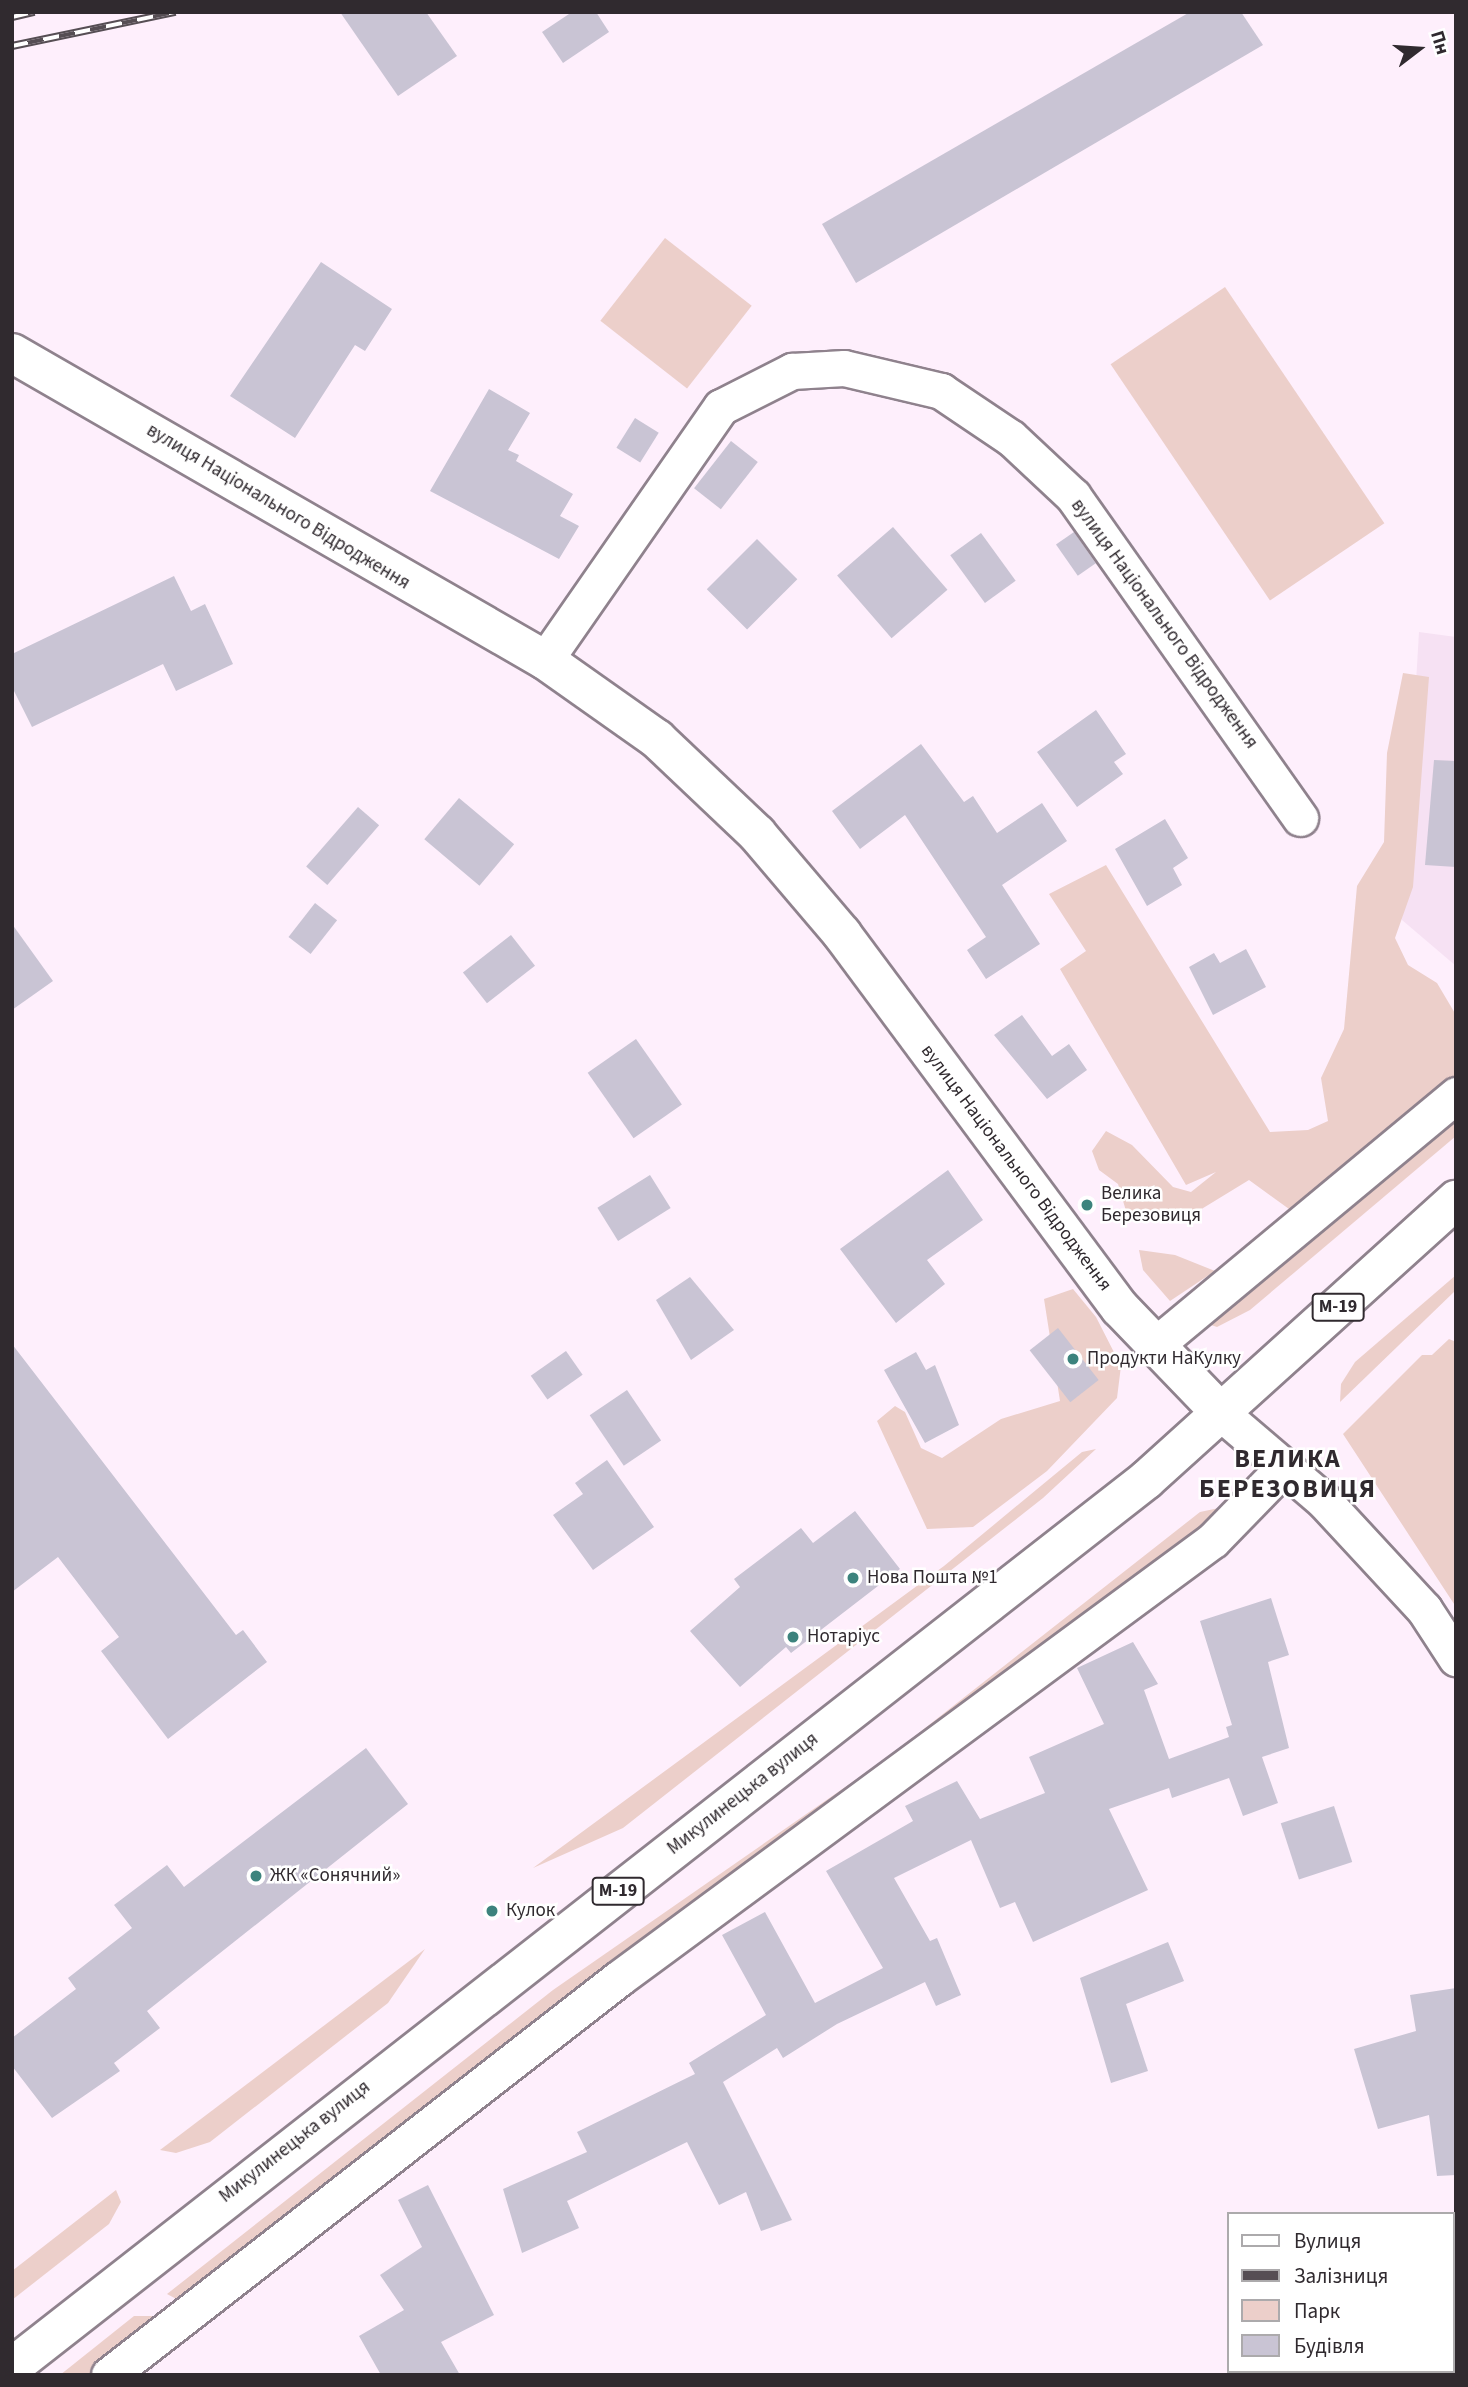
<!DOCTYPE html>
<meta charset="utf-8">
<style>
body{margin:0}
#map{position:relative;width:1468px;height:2387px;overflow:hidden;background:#feeffc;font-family:"Source Sans 3",sans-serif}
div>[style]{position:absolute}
.built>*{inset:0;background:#f6e1f3}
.green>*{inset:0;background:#eccfca;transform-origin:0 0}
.building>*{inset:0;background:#c9c4d4;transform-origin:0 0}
.roads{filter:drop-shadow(2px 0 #8f828d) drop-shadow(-2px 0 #8f828d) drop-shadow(0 2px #8f828d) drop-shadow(0 -2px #8f828d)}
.minor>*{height:35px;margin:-17.5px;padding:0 17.5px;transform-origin:17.5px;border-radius:17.5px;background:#fff}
.tertiary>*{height:38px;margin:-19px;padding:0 19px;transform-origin:19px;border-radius:19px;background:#fff}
.trunk>*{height:38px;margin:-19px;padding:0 19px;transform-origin:19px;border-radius:19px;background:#fff}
.rail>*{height:8px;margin-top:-4px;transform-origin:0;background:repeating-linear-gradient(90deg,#fff 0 16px,#564e54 0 32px);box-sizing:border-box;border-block:2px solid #564e54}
.dots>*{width:19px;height:19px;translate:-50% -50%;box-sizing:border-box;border:4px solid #fff;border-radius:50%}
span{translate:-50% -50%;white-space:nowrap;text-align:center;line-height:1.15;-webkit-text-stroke:5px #fff;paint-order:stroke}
.shield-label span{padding:2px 5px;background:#fff;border:2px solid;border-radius:5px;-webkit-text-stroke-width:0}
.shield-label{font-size:18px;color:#302a2f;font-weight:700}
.street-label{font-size:19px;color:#302a2f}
.poi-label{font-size:19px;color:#302a2f}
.left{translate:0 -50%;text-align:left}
.district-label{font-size:26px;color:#302a2f;font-weight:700;letter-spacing:2px}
.frame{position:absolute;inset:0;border:14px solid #302a2f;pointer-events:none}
.legend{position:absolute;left:1227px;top:2212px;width:228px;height:161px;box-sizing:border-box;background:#fff;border:2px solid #acaaac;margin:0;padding:9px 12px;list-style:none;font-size:21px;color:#302a2f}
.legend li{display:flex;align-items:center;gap:14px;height:35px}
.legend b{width:35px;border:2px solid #acaaac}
.north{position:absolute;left:1384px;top:14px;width:70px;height:70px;-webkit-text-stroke:5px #fff;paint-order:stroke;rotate:73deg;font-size:19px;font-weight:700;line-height:28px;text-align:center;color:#302a2f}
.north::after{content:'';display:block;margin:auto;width:24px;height:32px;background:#302a2f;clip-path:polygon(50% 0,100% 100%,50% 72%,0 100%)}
</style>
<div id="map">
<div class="built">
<div style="clip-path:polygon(1419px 632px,1456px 637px,1456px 966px,1402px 920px)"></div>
</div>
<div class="green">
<div style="left:665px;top:238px;width:110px;height:105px;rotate:38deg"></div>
<div style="left:1225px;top:287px;width:285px;height:138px;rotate:56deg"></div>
<div style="clip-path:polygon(1403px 673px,1429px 677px,1413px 887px,1395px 938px,1408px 965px,1437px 983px,1456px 1015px,1456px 1091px,1307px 1222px,1249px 1180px,1195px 1213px,1129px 1221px,1118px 1184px,1099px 1170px,1092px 1151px,1106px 1131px,1132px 1145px,1173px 1187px,1191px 1192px,1216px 1172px,1186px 1185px,1060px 969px,1086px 951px,1049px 894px,1106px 865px,1270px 1132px,1308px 1130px,1328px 1121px,1321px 1078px,1344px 1029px,1357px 886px,1384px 842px,1387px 753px)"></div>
<div style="clip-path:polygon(1456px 1117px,1456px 1136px,1250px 1310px,1217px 1327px,1205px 1323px)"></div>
<div style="clip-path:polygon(1139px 1250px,1175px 1255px,1215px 1271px,1170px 1301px,1143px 1270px)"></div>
<div style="clip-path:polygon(1456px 1275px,1456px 1290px,1340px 1402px,1341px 1384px,1355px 1362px)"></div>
<div style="clip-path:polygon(1073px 1289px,1096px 1317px,1121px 1366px,1117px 1398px,1047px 1471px,973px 1527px,927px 1529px,877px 1421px,895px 1406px,905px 1412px,921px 1448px,942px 1458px,1001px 1419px,1060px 1401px,1044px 1299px)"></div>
<div style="clip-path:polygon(1449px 1339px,1456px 1342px,1456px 1607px,1343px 1434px,1422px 1355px,1432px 1355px)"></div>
<div style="clip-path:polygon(1096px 1449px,1043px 1498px,623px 1828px,533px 1868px,944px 1566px,1082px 1452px)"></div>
<div style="clip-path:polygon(1233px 1505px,182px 2302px,167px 2294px,553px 1990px,887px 1758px,1200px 1512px)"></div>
<div style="clip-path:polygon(425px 1949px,388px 2003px,210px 2142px,176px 2153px,160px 2150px)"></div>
<div style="clip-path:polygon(116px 2190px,121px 2202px,109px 2224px,12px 2300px,12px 2271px)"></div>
<div style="clip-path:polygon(134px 2316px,162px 2316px,97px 2375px,60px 2375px)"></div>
</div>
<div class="building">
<div style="clip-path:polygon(340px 12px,426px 12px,457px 56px,398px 96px)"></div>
<div style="clip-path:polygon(572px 12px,596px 12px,609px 32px,563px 63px,542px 32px)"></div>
<div style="clip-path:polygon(1190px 12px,1241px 12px,1263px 45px,856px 283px,822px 224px)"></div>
<div style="clip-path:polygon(321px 262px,392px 309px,365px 351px,355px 345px,295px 438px,230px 396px)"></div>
<div style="clip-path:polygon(489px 389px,530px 413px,508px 450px,519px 455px,516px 461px,573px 494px,560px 516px,579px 526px,559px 559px,430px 491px)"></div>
<div style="left:635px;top:418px;width:28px;height:35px;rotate:32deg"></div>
<div style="left:731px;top:441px;width:34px;height:60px;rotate:38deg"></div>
<div style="left:893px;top:527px;width:83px;height:74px;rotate:49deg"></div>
<div style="left:1074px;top:532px;width:38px;height:22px;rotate:55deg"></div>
<div style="left:981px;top:533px;width:59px;height:38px;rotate:54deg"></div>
<div style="left:757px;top:539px;width:57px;height:71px;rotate:45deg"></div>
<div style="clip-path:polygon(174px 576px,191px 611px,205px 604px,233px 664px,176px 691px,163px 664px,32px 727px,12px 687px,12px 654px)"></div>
<div style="clip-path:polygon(1096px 710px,1126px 754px,1114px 762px,1123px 774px,1077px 807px,1037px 752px)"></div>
<div style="clip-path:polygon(921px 744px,964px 802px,973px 796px,997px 833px,1042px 803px,1067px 841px,1002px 885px,1040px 944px,986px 979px,967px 950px,986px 937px,905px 815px,860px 849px,832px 811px)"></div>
<div style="clip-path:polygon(1434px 760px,1456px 761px,1456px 867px,1425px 865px)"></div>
<div style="left:459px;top:798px;width:72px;height:54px;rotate:40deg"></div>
<div style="left:358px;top:807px;width:28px;height:79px;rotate:41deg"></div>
<div style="clip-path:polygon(1165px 819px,1188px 858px,1173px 868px,1182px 885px,1147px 906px,1115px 849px)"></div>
<div style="left:315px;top:903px;width:28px;height:43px;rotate:38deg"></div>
<div style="clip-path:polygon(12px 924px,53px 981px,12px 1010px)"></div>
<div style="left:511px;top:935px;width:39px;height:61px;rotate:52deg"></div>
<div style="clip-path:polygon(1246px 949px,1266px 987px,1213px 1015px,1189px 967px,1214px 953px,1220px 963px)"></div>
<div style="clip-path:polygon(1022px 1015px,1052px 1056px,1069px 1044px,1087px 1070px,1047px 1099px,994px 1035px)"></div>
<div style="left:636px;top:1039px;width:80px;height:59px;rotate:55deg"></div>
<div style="clip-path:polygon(948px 1170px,983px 1220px,927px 1260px,945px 1284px,896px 1323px,840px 1249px)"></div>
<div style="left:650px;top:1175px;width:39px;height:62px;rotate:58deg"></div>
<div style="clip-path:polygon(690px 1277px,734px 1330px,691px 1360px,656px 1300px)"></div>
<div style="left:1058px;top:1328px;width:66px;height:36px;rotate:52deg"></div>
<div style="clip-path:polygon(12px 1344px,236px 1635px,243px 1630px,267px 1662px,168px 1739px,101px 1651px,119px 1637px,58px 1557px,12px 1592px)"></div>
<div style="left:566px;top:1351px;width:29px;height:43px;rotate:55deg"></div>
<div style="clip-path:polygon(916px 1352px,926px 1370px,935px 1365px,959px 1425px,925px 1443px,884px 1370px)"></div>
<div style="left:627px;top:1390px;width:61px;height:45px;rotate:56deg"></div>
<div style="clip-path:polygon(607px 1460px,654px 1527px,593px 1570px,553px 1515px,583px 1494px,575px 1483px)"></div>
<div style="clip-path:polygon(855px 1511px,900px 1569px,791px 1653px,786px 1647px,740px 1687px,690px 1631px,740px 1587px,734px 1579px,801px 1528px,813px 1543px)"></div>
<div style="clip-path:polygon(1271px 1598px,1289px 1655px,1268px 1662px,1289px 1748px,1262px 1757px,1278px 1803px,1243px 1816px,1229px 1778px,1172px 1798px,1169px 1788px,1109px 1809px,1148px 1890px,1033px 1942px,1015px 1902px,1000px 1908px,971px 1840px,894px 1878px,930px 1941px,937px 1938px,961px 1995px,936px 2006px,925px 1982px,837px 2024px,783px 2058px,777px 2048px,723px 2082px,792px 2220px,761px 2231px,746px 2192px,719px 2205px,687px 2142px,567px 2201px,579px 2228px,522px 2253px,503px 2189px,587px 2152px,577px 2132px,695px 2074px,689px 2063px,766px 2015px,722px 1935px,765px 1912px,815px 2003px,883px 1968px,826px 1871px,913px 1821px,905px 1806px,957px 1781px,980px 1819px,1045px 1793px,1029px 1757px,1104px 1724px,1077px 1668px,1133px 1642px,1158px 1684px,1144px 1690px,1169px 1759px,1229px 1737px,1226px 1727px,1232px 1725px,1200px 1621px)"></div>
<div style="clip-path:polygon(366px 1748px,408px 1804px,147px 2011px,160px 2028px,114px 2063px,120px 2071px,52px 2118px,12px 2066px,12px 2038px,76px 1989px,68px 1978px,132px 1928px,114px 1905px,167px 1865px,184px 1887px)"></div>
<div style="left:1334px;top:1806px;width:59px;height:56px;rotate:72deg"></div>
<div style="clip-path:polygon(1168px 1942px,1184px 1981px,1126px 2004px,1148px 2071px,1111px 2083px,1080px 1978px)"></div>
<div style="clip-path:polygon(1456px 1988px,1456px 2175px,1437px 2176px,1429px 2115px,1378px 2129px,1354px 2049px,1416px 2031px,1410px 1995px)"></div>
<div style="clip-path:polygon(428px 2185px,494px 2315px,441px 2342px,460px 2375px,381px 2375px,359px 2336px,404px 2310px,380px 2275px,422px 2247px,398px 2200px)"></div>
</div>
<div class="roads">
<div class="minor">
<div style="left:545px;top:660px;width:308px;rotate:-55.2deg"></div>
<div style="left:721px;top:407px;width:80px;rotate:-26.9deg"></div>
<div style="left:792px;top:371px;width:52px;rotate:-3.3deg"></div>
<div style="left:844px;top:368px;width:100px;rotate:13.3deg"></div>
<div style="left:941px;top:391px;width:84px;rotate:33.9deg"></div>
<div style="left:1011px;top:438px;width:85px;rotate:43.1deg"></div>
<div style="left:1073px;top:496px;width:394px;rotate:54.8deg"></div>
<div style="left:1154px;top:1346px;width:393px;rotate:-39.7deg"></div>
<div style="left:1221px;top:1413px;width:134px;rotate:40.5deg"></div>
<div style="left:1323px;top:1500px;width:149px;rotate:47.2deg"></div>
<div style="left:1424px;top:1609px;width:59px;rotate:56.9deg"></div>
<div style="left:109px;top:2375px;width:645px;rotate:-37.88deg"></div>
<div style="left:618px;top:1979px;width:739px;rotate:-36.42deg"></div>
<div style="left:1213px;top:1540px;width:102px;rotate:-45.8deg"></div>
</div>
<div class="tertiary">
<div style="left:12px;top:353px;width:615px;rotate:29.94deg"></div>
<div style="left:545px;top:660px;width:137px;rotate:35.2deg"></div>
<div style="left:657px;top:739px;width:138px;rotate:43.5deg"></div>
<div style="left:757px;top:834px;width:131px;rotate:49.6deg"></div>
<div style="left:842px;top:934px;width:466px;rotate:53.4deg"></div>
<div style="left:1120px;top:1308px;width:146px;rotate:46.1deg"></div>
</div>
<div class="trunk">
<div style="left:12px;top:2367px;width:1440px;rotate:-38.03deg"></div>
<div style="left:1146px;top:1480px;width:418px;rotate:-42.1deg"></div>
</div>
</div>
<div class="rail">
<div style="left:12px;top:17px;width:23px;rotate:-13deg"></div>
<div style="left:12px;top:46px;width:167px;rotate:-11.8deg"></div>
</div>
<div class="dots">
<div style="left:1087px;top:1205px;background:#3c837d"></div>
<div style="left:1073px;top:1359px;background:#3c837d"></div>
<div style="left:853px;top:1578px;background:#3c837d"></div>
<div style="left:793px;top:1637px;background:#3c837d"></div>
<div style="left:256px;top:1876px;background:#3c837d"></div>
<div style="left:492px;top:1911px;background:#3c837d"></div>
</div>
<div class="shield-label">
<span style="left:1338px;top:1307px">М-19</span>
<span style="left:618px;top:1891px">М-19</span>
</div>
<div class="street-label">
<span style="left:278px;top:507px;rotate:31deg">вулиця Національного Відродження</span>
<span style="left:1164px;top:624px;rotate:54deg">вулиця Національного Відродження</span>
<span style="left:1016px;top:1168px;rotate:53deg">вулиця Національного Відродження</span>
<span style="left:743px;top:1794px;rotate:-38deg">Микулинецька вулиця</span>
<span style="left:295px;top:2142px;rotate:-38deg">Микулинецька вулиця</span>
</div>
<div class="poi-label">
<span class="left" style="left:1101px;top:1205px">Велика<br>Березовиця</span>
<span class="left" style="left:1087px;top:1359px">Продукти НаКулку</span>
<span class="left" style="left:867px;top:1578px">Нова Пошта №1</span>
<span class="left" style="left:807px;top:1637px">Нотаріус</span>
<span class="left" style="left:270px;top:1876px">ЖК «Сонячний»</span>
<span class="left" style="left:506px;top:1911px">Кулок</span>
</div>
<div class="district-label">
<span style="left:1288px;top:1474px">ВЕЛИКА<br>БЕРЕЗОВИЦЯ</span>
</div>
<div class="frame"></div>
<ul class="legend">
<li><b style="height:9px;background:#fff"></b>Вулиця</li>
<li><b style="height:9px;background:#564e54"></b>Залізниця</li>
<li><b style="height:19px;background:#eccfca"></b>Парк</li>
<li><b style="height:19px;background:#c9c4d4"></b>Будівля</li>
</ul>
<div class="north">Пн</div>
</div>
